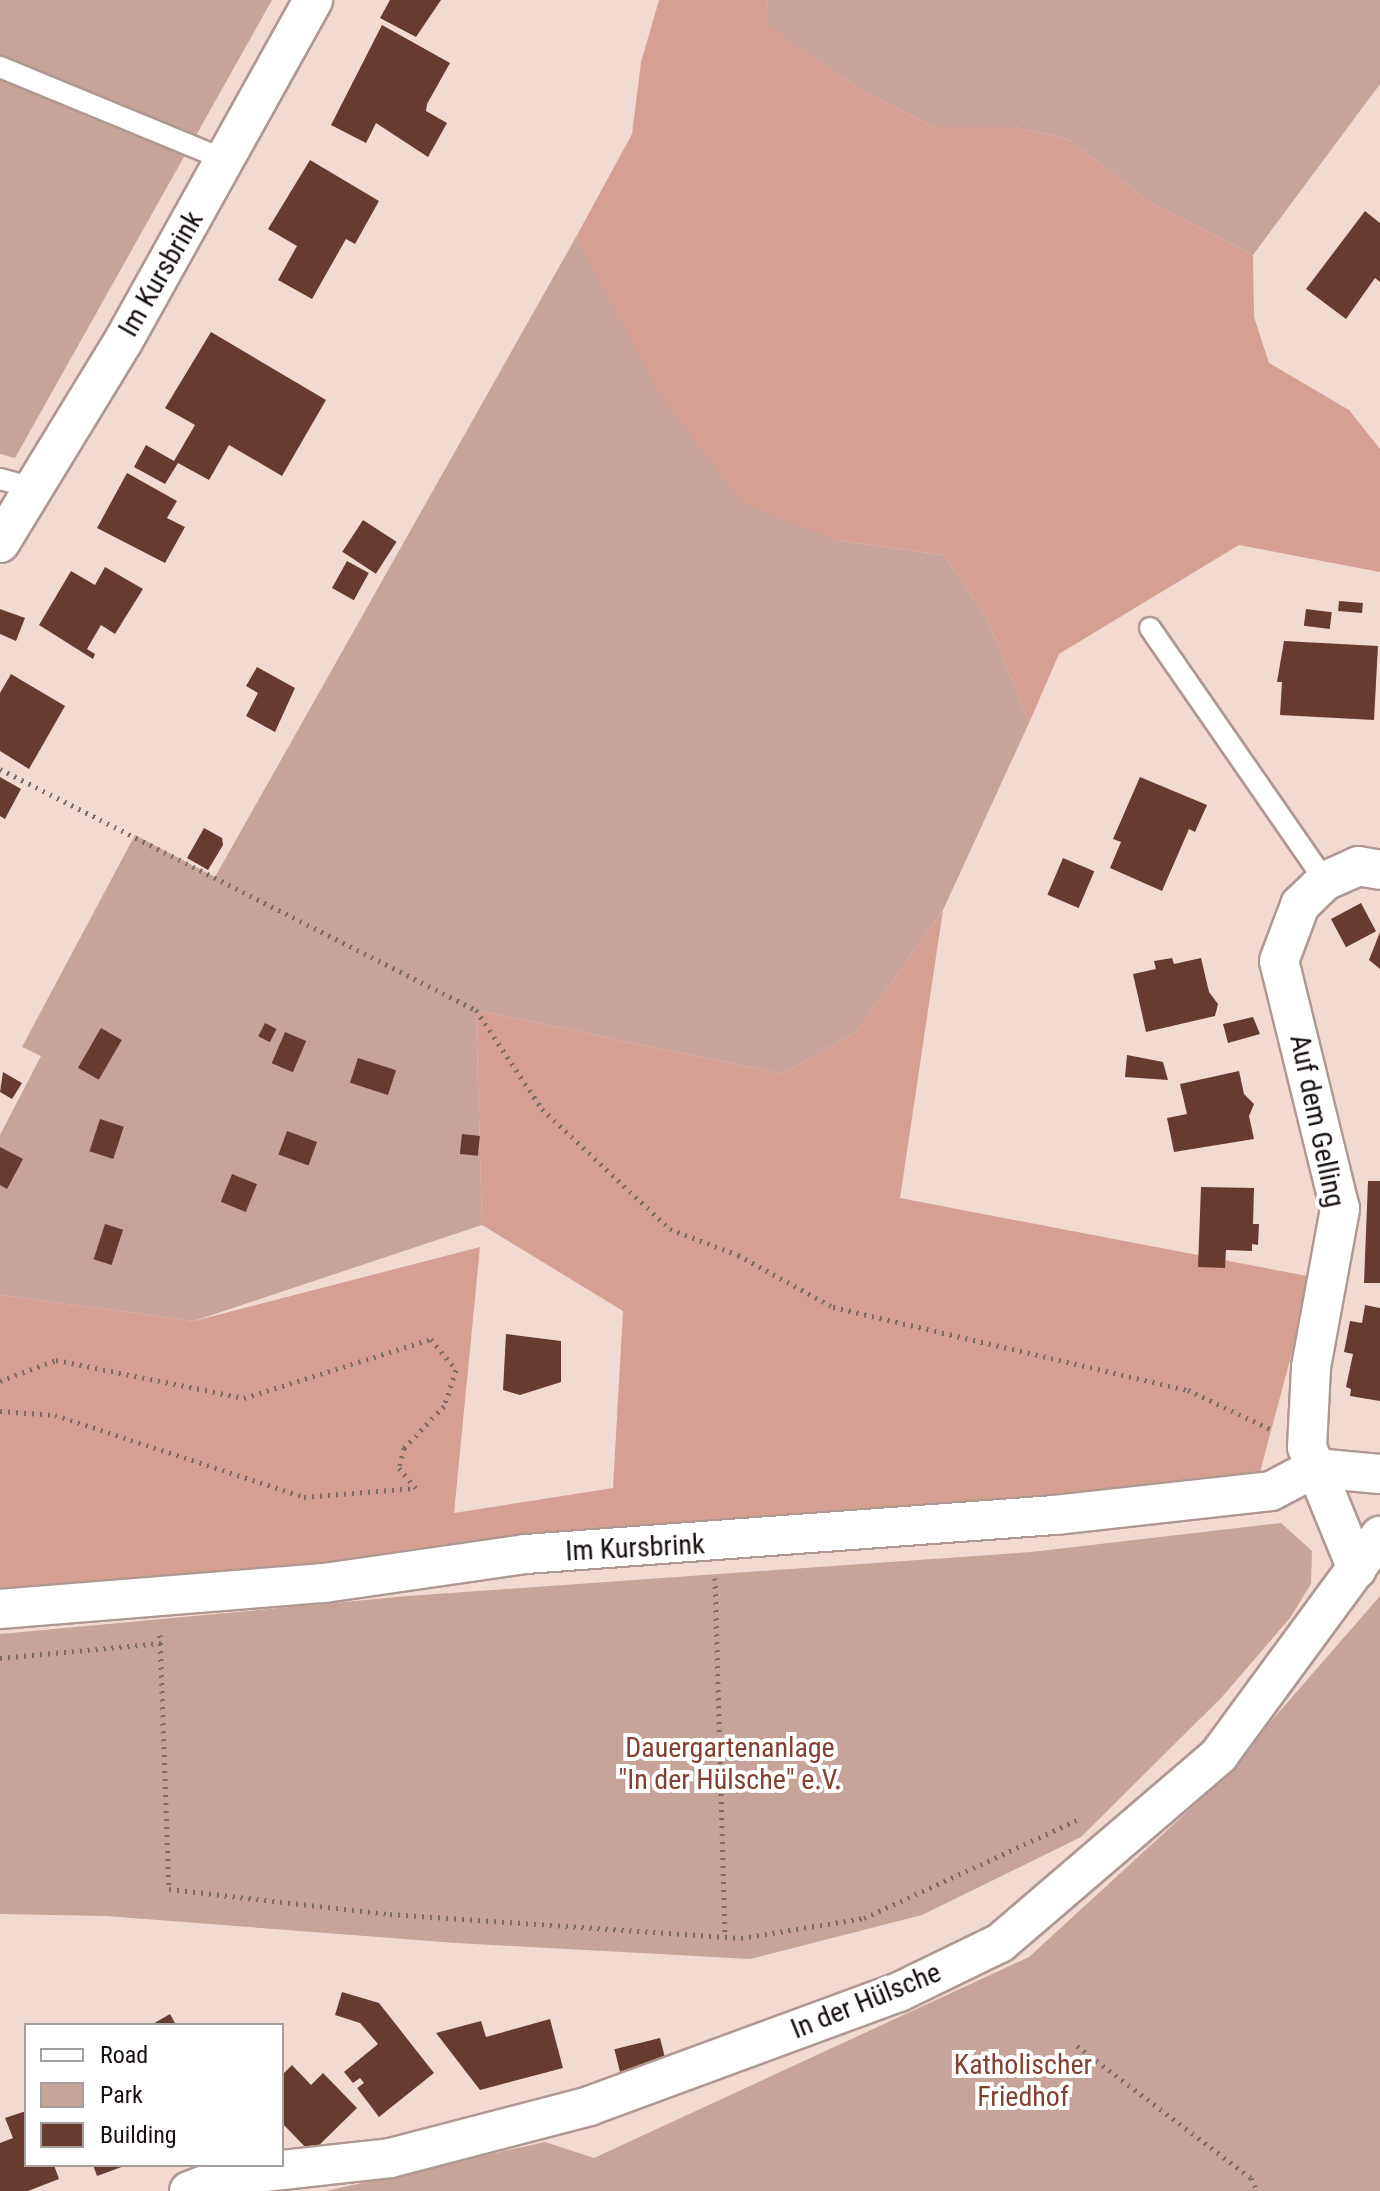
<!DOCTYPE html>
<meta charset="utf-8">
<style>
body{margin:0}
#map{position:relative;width:1380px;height:2191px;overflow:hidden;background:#f2dad3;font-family:"Roboto Condensed",sans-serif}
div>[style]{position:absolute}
.green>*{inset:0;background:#c8a399}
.forest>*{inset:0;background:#d5a092}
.building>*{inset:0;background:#683b2f;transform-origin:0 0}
.path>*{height:5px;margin-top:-2.5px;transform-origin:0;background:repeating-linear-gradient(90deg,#7b6c67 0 2px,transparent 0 8px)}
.roads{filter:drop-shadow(2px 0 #af9892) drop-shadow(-2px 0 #af9892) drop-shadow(0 2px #af9892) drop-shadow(0 -2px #af9892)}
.lane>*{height:20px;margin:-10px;padding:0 10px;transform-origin:10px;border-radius:10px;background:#fff}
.street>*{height:38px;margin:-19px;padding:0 19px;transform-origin:19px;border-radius:19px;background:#fff}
span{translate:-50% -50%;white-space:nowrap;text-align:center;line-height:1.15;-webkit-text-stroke:8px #fff;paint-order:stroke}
.street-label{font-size:28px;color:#18100e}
.park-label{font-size:28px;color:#83402f}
.legend{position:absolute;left:24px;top:2023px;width:260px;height:144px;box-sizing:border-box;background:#fff;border:2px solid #a39f9f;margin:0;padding:10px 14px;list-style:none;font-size:24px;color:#18100e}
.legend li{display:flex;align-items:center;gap:16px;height:40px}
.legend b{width:40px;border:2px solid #a39f9f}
</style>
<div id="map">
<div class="green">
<div style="clip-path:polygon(0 0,272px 0,15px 458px,0 454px)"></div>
<div style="clip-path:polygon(768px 0,1380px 0,1380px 84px,1253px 255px,1148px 201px,1068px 139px,1015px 127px,934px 127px,855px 86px,765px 24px)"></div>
<div style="clip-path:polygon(576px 237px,616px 307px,836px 540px,944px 555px,987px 619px,1029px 723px,943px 910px,856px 1032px,782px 1074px,476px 1010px,482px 1225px,194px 1321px,0 1295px,0 1135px,41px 1056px,22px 1047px,135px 835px,215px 877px)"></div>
<div style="clip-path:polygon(1281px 1523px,1312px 1551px,1311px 1584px,1290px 1618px,1222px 1697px,1081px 1837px,922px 1915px,750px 1959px,456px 1943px,106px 1916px,0 1914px,0 1634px,408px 1596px,1031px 1552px)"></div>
<div style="clip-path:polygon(1380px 1596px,1380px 2191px,326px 2191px,545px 2142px,594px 2158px,1029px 1957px,1213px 1788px)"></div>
</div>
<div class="forest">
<div style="clip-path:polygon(659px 0,768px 0,766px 24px,855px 86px,934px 127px,1015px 127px,1068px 139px,1148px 201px,1253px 255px,1254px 317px,1269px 363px,1349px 410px,1380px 449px,1380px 572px,1239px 545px,1059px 654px,1029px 723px,987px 619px,944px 555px,836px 540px,742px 503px,660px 395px,576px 237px,632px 134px,641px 62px)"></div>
<div style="clip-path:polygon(943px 910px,900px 1198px,1312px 1277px,1259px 1476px,1055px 1515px,587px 1530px,117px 1591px,0 1598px,0 1295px,194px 1321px,480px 1247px,454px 1513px,613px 1488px,623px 1311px,482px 1225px,476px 1010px,782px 1074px,856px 1032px)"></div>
</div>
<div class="building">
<div style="clip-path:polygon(390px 0,441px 0,416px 37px,380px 18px)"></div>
<div style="clip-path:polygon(382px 25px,450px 63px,427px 104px,426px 111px,447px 123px,428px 157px,376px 123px,366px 143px,331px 125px)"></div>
<div style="clip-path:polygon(310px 160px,379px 201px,355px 244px,346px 239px,312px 299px,278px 280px,297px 246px,268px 229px)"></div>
<div style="clip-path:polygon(1365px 211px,1380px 223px,1380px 282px,1375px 278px,1346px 319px,1306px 289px)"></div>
<div style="clip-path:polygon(211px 332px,326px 400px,282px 476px,229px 445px,209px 480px,178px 463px,165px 484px,134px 467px,146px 445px,174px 461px,195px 425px,165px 408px)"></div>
<div style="clip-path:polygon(127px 473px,177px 501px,167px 518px,185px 527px,165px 563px,97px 528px)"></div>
<div style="left:363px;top:520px;width:40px;height:38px;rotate:33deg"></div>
<div style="left:347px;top:561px;width:25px;height:31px;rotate:29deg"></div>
<div style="clip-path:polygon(105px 567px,143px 589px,115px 634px,101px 625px,87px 649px,95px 654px,93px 659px,39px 625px,71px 571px,95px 585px)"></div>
<div style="left:1339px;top:601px;width:24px;height:10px;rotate:5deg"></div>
<div style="clip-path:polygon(0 609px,25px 618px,16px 641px,0 634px)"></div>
<div style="left:1306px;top:609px;width:26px;height:17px;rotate:7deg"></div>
<div style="clip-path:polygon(1284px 641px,1378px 646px,1374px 720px,1280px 715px,1282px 682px,1277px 682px)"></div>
<div style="clip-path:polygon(257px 667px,295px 688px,275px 732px,246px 716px,258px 693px,246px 686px)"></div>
<div style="clip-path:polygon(11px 674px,65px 706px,29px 769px,0 751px,0 693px)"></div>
<div style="clip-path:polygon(0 777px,21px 789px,5px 819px,0 816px)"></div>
<div style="clip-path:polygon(1140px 777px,1207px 805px,1195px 832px,1189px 829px,1162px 891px,1110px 868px,1121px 842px,1113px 839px)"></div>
<div style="clip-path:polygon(204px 828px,222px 838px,223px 845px,208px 870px,187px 858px)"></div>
<div style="left:1063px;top:858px;width:34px;height:40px;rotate:23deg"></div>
<div style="left:1361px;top:903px;width:32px;height:34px;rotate:62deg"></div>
<div style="clip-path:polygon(1380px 932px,1380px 969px,1369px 960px)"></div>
<div style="clip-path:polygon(1172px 958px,1174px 964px,1201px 958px,1209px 992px,1218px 1004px,1215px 1016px,1146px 1032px,1133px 974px,1156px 969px,1154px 961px)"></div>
<div style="clip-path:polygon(1253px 1017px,1260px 1034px,1228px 1043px,1223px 1024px)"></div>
<div style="left:265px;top:1023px;width:13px;height:15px;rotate:27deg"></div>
<div style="left:101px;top:1028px;width:24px;height:46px;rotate:30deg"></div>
<div style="left:285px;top:1032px;width:23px;height:34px;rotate:23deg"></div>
<div style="clip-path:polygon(1127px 1055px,1163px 1062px,1168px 1080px,1125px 1077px)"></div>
<div style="left:358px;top:1058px;width:40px;height:26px;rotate:18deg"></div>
<div style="clip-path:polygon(1239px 1071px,1244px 1094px,1254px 1104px,1249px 1116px,1254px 1139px,1174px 1152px,1167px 1118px,1187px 1114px,1180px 1084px)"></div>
<div style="clip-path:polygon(3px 1072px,22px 1083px,12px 1099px,0 1092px)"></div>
<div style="left:100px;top:1119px;width:25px;height:34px;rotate:18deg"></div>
<div style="left:287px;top:1131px;width:32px;height:25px;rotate:20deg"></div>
<div style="left:462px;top:1134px;width:18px;height:20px;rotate:6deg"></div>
<div style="clip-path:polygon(0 1147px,23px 1159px,7px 1189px,0 1185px)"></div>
<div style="left:232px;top:1174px;width:27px;height:30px;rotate:22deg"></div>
<div style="clip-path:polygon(1368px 1181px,1380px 1181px,1380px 1283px,1364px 1283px)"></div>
<div style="clip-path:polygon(1201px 1187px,1254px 1188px,1253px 1224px,1259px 1224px,1258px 1245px,1252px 1244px,1252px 1251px,1226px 1250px,1225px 1268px,1198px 1267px)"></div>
<div style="left:105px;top:1224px;width:19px;height:37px;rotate:18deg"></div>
<div style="clip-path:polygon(1365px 1305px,1380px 1308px,1380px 1401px,1350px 1396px,1351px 1389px,1346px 1387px,1353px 1354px,1344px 1352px,1350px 1321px,1362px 1323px)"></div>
<div style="clip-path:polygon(506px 1334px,561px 1341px,561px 1382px,520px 1395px,503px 1390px)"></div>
<div style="clip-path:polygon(342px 1992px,379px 2003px,434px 2073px,379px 2117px,357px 2088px,364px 2083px,360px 2078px,353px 2083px,344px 2072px,378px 2044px,360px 2023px,335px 2015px)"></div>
<div style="clip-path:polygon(170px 2014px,176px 2025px,151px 2025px)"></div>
<div style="clip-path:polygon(550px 2019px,563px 2068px,480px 2090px,436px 2033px,481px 2021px,486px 2037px)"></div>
<div style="left:660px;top:2038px;width:29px;height:47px;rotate:76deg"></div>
<div style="clip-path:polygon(292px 2065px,311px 2085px,323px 2073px,357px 2108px,311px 2153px,282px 2123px,282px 2075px)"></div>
<div style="clip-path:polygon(26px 2111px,26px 2165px,54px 2165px,59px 2179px,28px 2191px,0 2191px,0 2143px,13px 2138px,5px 2118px)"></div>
<div style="clip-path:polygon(93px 2165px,127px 2165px,97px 2176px)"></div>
</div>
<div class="path">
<div style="left:0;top:769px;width:534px;rotate:26.85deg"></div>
<div style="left:476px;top:1010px;width:119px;rotate:56.3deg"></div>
<div style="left:542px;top:1109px;width:175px;rotate:43.2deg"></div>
<div style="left:670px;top:1229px;width:73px;rotate:20.9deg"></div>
<div style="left:738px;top:1255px;width:108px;rotate:28.7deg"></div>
<div style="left:833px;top:1307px;width:365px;rotate:13.2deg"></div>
<div style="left:1188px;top:1390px;width:91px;rotate:25.4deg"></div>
<div style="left:0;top:1381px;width:60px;rotate:-20.6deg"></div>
<div style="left:56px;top:1360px;width:192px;rotate:11.4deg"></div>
<div style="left:244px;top:1398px;width:196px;rotate:-17.5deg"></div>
<div style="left:431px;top:1339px;width:40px;rotate:51deg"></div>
<div style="left:456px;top:1370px;width:38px;rotate:108deg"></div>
<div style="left:444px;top:1406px;width:58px;rotate:133.6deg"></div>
<div style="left:404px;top:1448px;width:21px;rotate:104deg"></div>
<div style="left:399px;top:1468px;width:26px;rotate:50deg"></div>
<div style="left:0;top:1411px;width:55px;rotate:4.2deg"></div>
<div style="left:55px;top:1415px;width:262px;rotate:18.2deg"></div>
<div style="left:304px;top:1497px;width:111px;rotate:-4.6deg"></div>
<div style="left:715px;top:1578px;width:359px;rotate:88.4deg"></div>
<div style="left:160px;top:1635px;width:254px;rotate:88deg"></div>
<div style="left:169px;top:1889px;width:222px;rotate:6.5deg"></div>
<div style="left:390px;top:1914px;width:352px;rotate:3.9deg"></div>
<div style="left:741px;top:1938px;width:125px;rotate:-9.2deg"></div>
<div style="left:864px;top:1918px;width:237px;rotate:-24.7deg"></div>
<div style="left:0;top:1658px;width:162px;rotate:-5.3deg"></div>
<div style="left:1077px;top:2046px;width:218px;rotate:37.2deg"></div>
<div style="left:1251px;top:2178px;width:14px;rotate:65deg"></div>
</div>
<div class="roads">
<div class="lane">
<div style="left:0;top:67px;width:244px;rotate:22.4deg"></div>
<div style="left:0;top:479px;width:34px;rotate:15deg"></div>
<div style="left:1150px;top:628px;width:308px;rotate:55.3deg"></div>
</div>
<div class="street">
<div style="left:0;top:543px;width:238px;rotate:-58.6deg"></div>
<div style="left:124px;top:340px;width:389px;rotate:-60.9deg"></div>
<div style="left:1357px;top:1569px;width:132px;rotate:-112.3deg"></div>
<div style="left:1307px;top:1447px;width:80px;rotate:-87.1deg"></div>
<div style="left:1311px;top:1367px;width:161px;rotate:-79.6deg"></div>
<div style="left:1340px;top:1209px;width:255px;rotate:-103.8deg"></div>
<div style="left:1279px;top:961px;width:60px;rotate:-69.4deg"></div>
<div style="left:1300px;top:905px;width:35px;rotate:-44deg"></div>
<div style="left:1325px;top:881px;width:36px;rotate:-24deg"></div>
<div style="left:1358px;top:866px;width:22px;rotate:10deg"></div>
<div style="left:0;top:1609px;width:325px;rotate:-4.6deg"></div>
<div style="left:324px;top:1583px;width:204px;rotate:-8.2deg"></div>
<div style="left:526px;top:1554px;width:530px;rotate:-4.22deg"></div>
<div style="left:1055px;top:1515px;width:217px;rotate:-6.3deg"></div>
<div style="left:1271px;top:1491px;width:50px;rotate:-27.6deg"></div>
<div style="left:1315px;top:1468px;width:65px;rotate:5.3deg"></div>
<div style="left:189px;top:2191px;width:42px;rotate:-21deg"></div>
<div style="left:228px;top:2176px;width:163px;rotate:-6.3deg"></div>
<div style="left:390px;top:2158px;width:206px;rotate:-14.6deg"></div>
<div style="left:589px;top:2106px;width:330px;rotate:-20.2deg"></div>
<div style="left:899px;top:1992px;width:112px;rotate:-25.9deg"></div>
<div style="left:1000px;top:1943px;width:289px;rotate:-40.6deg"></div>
<div style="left:1219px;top:1755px;width:272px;rotate:-53.7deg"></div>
</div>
</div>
<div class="street-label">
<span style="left:161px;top:274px;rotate:-60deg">Im Kursbrink</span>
<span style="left:1317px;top:1121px;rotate:78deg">Auf dem Gelling</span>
<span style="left:635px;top:1548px;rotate:-3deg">Im Kursbrink</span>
<span style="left:866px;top:2001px;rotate:-22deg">In der Hülsche</span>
</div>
<div class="park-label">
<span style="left:730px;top:1764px">Dauergartenanlage<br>"In der Hülsche" e.V.</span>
<span style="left:1023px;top:2081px">Katholischer<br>Friedhof</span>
</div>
<ul class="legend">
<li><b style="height:10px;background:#fff"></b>Road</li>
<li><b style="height:22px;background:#c8a399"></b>Park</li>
<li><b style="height:22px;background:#683b2f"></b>Building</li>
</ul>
</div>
